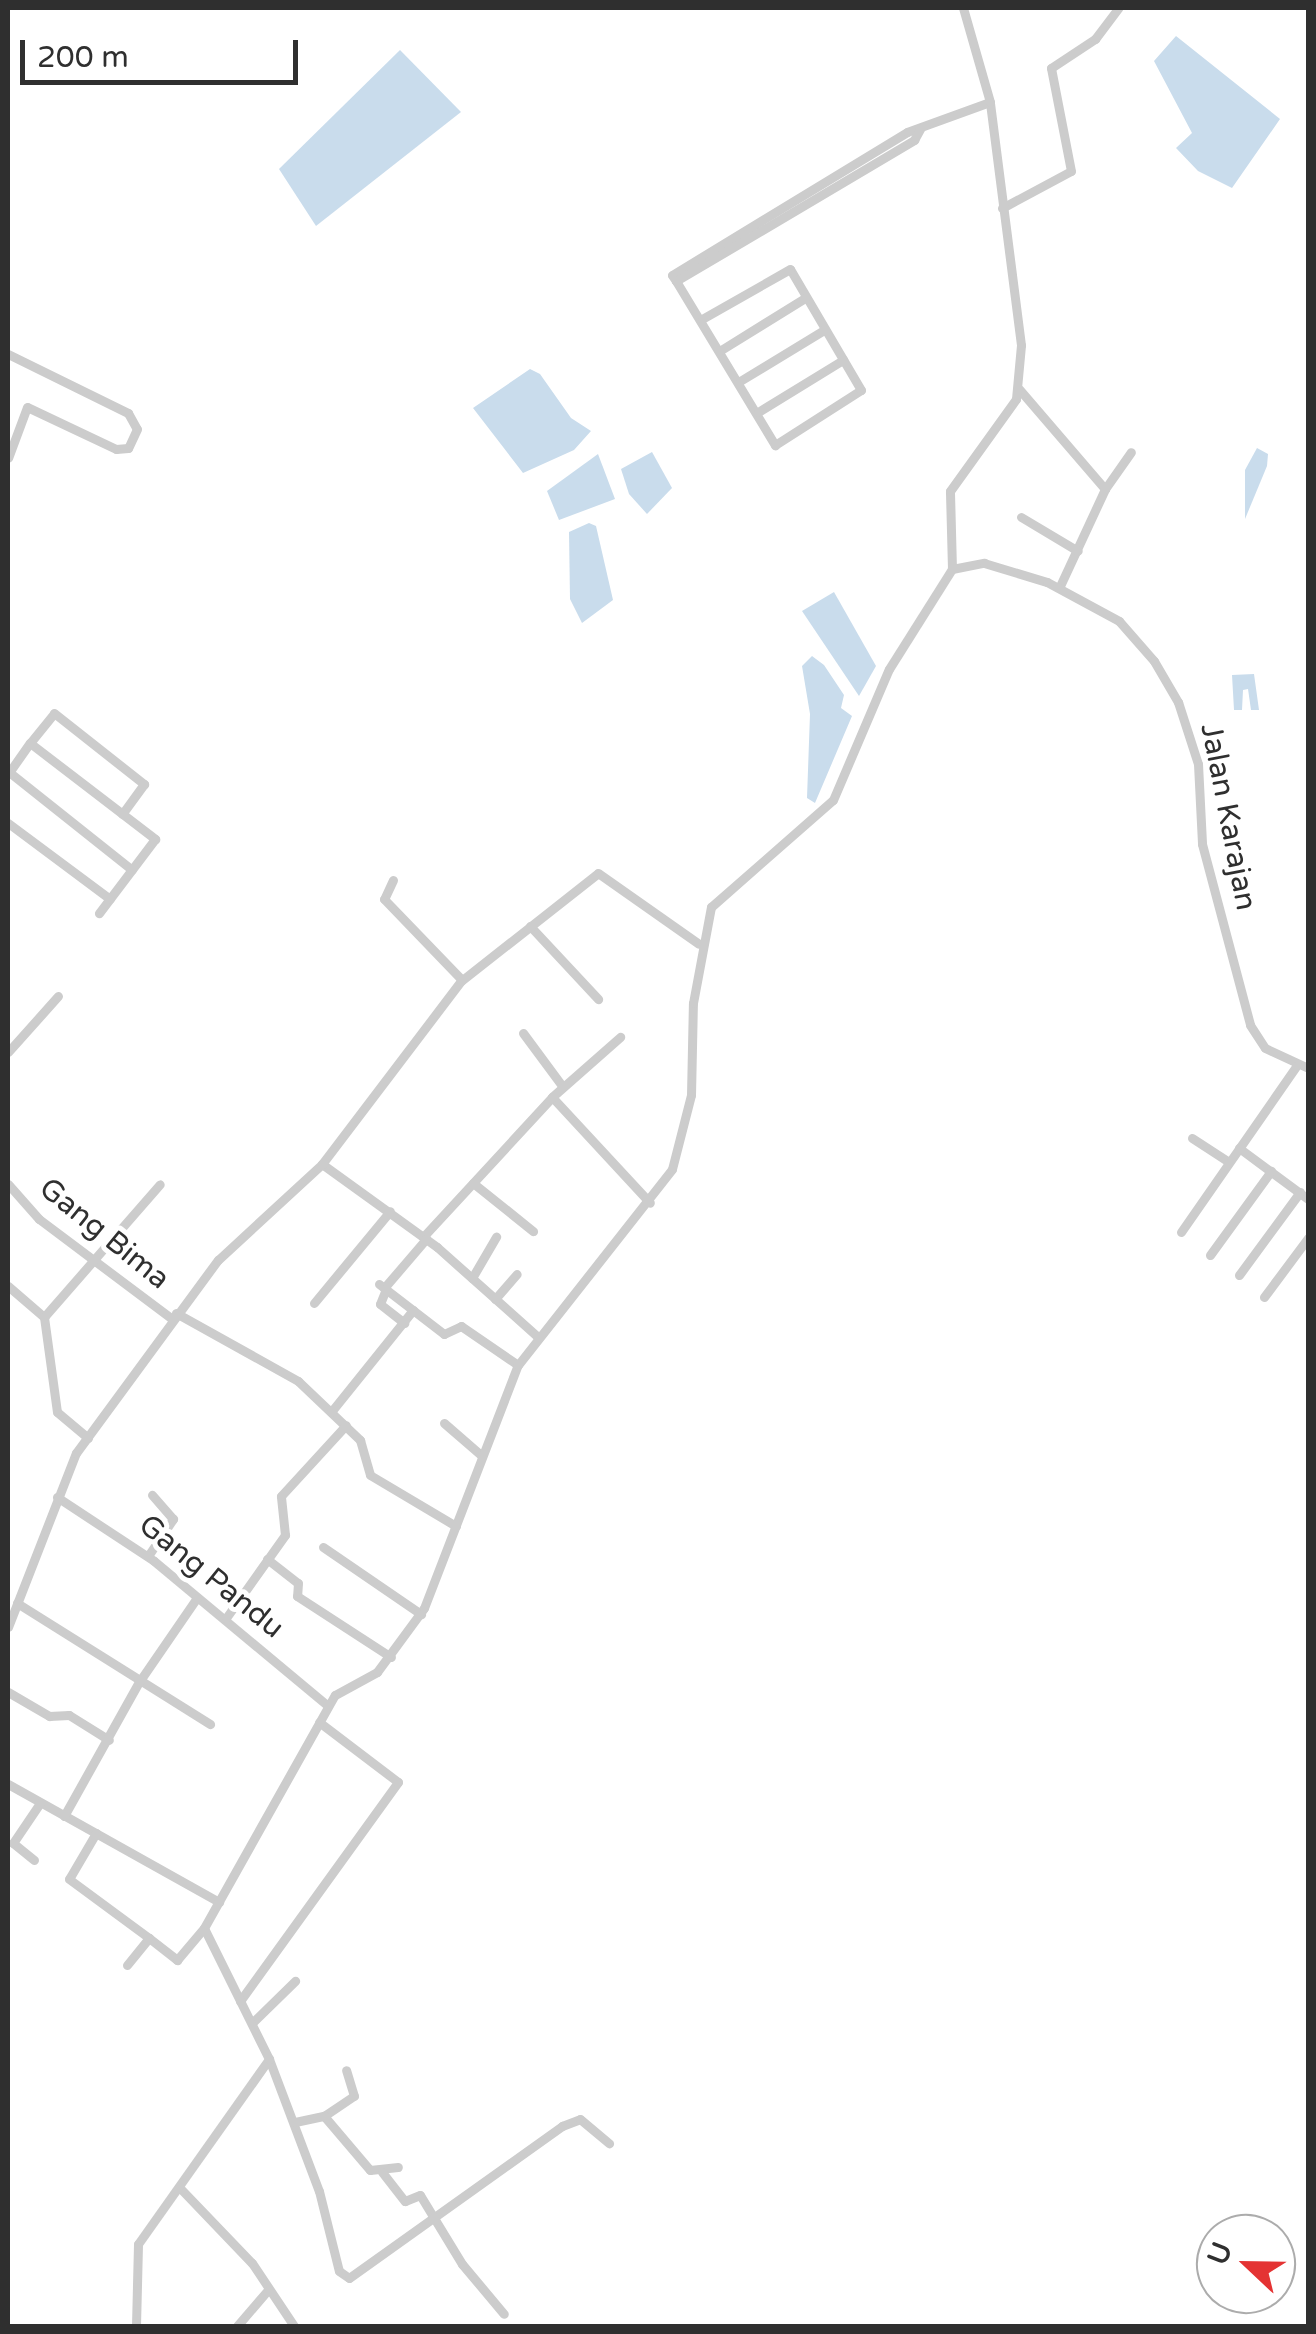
<!DOCTYPE html>
<style>
body{margin:0}
#map{position:relative;width:1316px;height:2334px;overflow:hidden;background:#fff;font-family:"Varela Round",sans-serif}
div>[style]{position:absolute}
.water>*{inset:0;background:#c9dcec}
.street>*{height:9px;margin:-4.5px;padding:0 4.5px;transform-origin:4.5px;border-radius:4.5px;background:#ccc}
span{translate:-50% -50%;white-space:nowrap;text-align:center;line-height:1.15;-webkit-text-stroke:10px #fff;paint-order:stroke}
.street-label{font-size:30px;color:#2f2f2f}
.frame{position:absolute;inset:0;border:10px solid #2f2f2f;pointer-events:none}
.north{position:absolute;left:1196px;top:2214px;width:100px;height:100px;box-sizing:border-box;background:#fff;border:2px solid #acacac;border-radius:50%;rotate:292deg;font-size:28px;font-weight:700;line-height:40px;text-align:center;color:#2f2f2f}
.north::after{content:'';display:block;margin:auto;width:35px;height:45px;background:#e43333;clip-path:polygon(50% 0,100% 100%,50% 72%,0 100%)}
.scale{position:absolute;left:20px;top:40px;width:278px;height:45px;box-sizing:border-box;border:5px solid #2f2f2f;border-top:0;padding-left:12px;font-size:30px;line-height:35px;white-space:nowrap;color:#2f2f2f;-webkit-text-stroke:8px #fff;paint-order:stroke}
</style>
<div id="map">
<div class="water">
<div style="clip-path:polygon(1176px 36px,1280px 119px,1232px 188px,1198px 171px,1176px 148px,1192px 133px,1154px 61px)"></div>
<div style="clip-path:polygon(400px 50px,461px 112px,316px 226px,279px 169px)"></div>
<div style="clip-path:polygon(530px 369px,540px 374px,571px 418px,591px 431px,574px 450px,523px 473px,473px 408px)"></div>
<div style="clip-path:polygon(1257px 448px,1268px 454px,1267px 466px,1245px 519px,1245px 470px)"></div>
<div style="clip-path:polygon(652px 452px,672px 488px,647px 514px,629px 494px,621px 469px)"></div>
<div style="clip-path:polygon(598px 454px,615px 499px,559px 520px,547px 491px)"></div>
<div style="clip-path:polygon(589px 523px,596px 526px,613px 600px,582px 623px,570px 599px,569px 532px)"></div>
<div style="clip-path:polygon(834px 592px,876px 666px,859px 696px,802px 611px)"></div>
<div style="clip-path:polygon(812px 656px,824px 665px,844px 695px,841px 708px,852px 716px,815px 803px,807px 798px,810px 714px,802px 666px)"></div>
<div style="clip-path:polygon(1254px 674px,1259px 710px,1251px 710px,1248px 689px,1243px 690px,1242px 710px,1234px 710px,1232px 675px)"></div>
</div>
<div class="street">
<div style="left:1002px;top:208px;width:78px;rotate:-28.2deg"></div>
<div style="left:1071px;top:171px;width:105px;rotate:-101deg"></div>
<div style="left:1051px;top:68px;width:53px;rotate:-33.4deg"></div>
<div style="left:1095px;top:39px;width:39px;rotate:-53deg"></div>
<div style="left:676px;top:281px;width:192px;rotate:58.9deg"></div>
<div style="left:775px;top:445px;width:102px;rotate:-32.6deg"></div>
<div style="left:861px;top:390px;width:140px;rotate:-120.4deg"></div>
<div style="left:790px;top:269px;width:101px;rotate:150.4deg"></div>
<div style="left:676px;top:281px;width:7px;rotate:-124deg"></div>
<div style="left:672px;top:275px;width:275px;rotate:-31.3deg"></div>
<div style="left:907px;top:132px;width:88px;rotate:-19.9deg"></div>
<div style="left:676px;top:281px;width:277px;rotate:-30.6deg"></div>
<div style="left:914px;top:140px;width:13px;rotate:-61deg"></div>
<div style="left:721px;top:350px;width:99px;rotate:-31.8deg"></div>
<div style="left:8px;top:354px;width:134px;rotate:26.2deg"></div>
<div style="left:128px;top:413px;width:18px;rotate:61deg"></div>
<div style="left:137px;top:429px;width:21px;rotate:115deg"></div>
<div style="left:128px;top:448px;width:12px;rotate:175deg"></div>
<div style="left:116px;top:449px;width:98px;rotate:-154.7deg"></div>
<div style="left:27px;top:407px;width:54px;rotate:110.4deg"></div>
<div style="left:740px;top:381px;width:98px;rotate:-31.3deg"></div>
<div style="left:1019px;top:389px;width:132px;rotate:49.3deg"></div>
<div style="left:1105px;top:489px;width:109px;rotate:114.9deg"></div>
<div style="left:758px;top:412px;width:100px;rotate:-31.5deg"></div>
<div style="left:1105px;top:489px;width:45px;rotate:-54.9deg"></div>
<div style="left:1021px;top:517px;width:66px;rotate:30.8deg"></div>
<div style="left:952px;top:569px;width:33px;rotate:-11deg"></div>
<div style="left:984px;top:563px;width:66px;rotate:16.8deg"></div>
<div style="left:1047px;top:582px;width:82px;rotate:28.4deg"></div>
<div style="left:1119px;top:621px;width:53px;rotate:48.8deg"></div>
<div style="left:1154px;top:661px;width:48px;rotate:59.7deg"></div>
<div style="left:1178px;top:702px;width:65px;rotate:72.1deg"></div>
<div style="left:1198px;top:764px;width:80px;rotate:87.1deg"></div>
<div style="left:1202px;top:844px;width:187px;rotate:75.1deg"></div>
<div style="left:1250px;top:1025px;width:27px;rotate:57deg"></div>
<div style="left:1265px;top:1048px;width:47px;rotate:24.9deg"></div>
<div style="left:30px;top:743px;width:38px;rotate:-51deg"></div>
<div style="left:54px;top:713px;width:115px;rotate:38.3deg"></div>
<div style="left:144px;top:784px;width:37px;rotate:126deg"></div>
<div style="left:9px;top:772px;width:157px;rotate:38.5deg"></div>
<div style="left:8px;top:774px;width:38px;rotate:-55deg"></div>
<div style="left:30px;top:743px;width:158px;rotate:37.5deg"></div>
<div style="left:155px;top:839px;width:93px;rotate:127.1deg"></div>
<div style="left:8px;top:823px;width:127px;rotate:36.7deg"></div>
<div style="left:393px;top:880px;width:21px;rotate:115deg"></div>
<div style="left:384px;top:899px;width:112px;rotate:46.1deg"></div>
<div style="left:530px;top:926px;width:100px;rotate:47deg"></div>
<div style="left:523px;top:1033px;width:67px;rotate:53.5deg"></div>
<div style="left:8px;top:1052px;width:75px;rotate:-48.2deg"></div>
<div style="left:552px;top:1097px;width:144px;rotate:47.2deg"></div>
<div style="left:1192px;top:1138px;width:44px;rotate:33deg"></div>
<div style="left:1239px;top:1148px;width:86px;rotate:36.5deg"></div>
<div style="left:322px;top:1164px;width:142px;rotate:35.8deg"></div>
<div style="left:437px;top:1247px;width:135px;rotate:41.7deg"></div>
<div style="left:473px;top:1183px;width:77px;rotate:38.7deg"></div>
<div style="left:8px;top:1184px;width:47px;rotate:48.5deg"></div>
<div style="left:39px;top:1219px;width:166px;rotate:36.9deg"></div>
<div style="left:1181px;top:1232px;width:203px;rotate:-55.2deg"></div>
<div style="left:423px;top:1237px;width:190px;rotate:-47.3deg"></div>
<div style="left:552px;top:1097px;width:91px;rotate:-41.4deg"></div>
<div style="left:1210px;top:1255px;width:104px;rotate:-54deg"></div>
<div style="left:1239px;top:1275px;width:103px;rotate:-53.7deg"></div>
<div style="left:472px;top:1278px;width:48px;rotate:-59.7deg"></div>
<div style="left:379px;top:1284px;width:82px;rotate:37.6deg"></div>
<div style="left:444px;top:1334px;width:19px;rotate:-25deg"></div>
<div style="left:461px;top:1326px;width:69px;rotate:34.4deg"></div>
<div style="left:8px;top:1286px;width:48px;rotate:40.7deg"></div>
<div style="left:384px;top:1288px;width:65px;rotate:-49.4deg"></div>
<div style="left:386px;top:1289px;width:16px;rotate:112deg"></div>
<div style="left:380px;top:1304px;width:31px;rotate:38deg"></div>
<div style="left:1264px;top:1297px;width:74px;rotate:-53.3deg"></div>
<div style="left:495px;top:1299px;width:33px;rotate:-49deg"></div>
<div style="left:314px;top:1303px;width:119px;rotate:-50.4deg"></div>
<div style="left:176px;top:1313px;width:140px;rotate:29.1deg"></div>
<div style="left:298px;top:1381px;width:86px;rotate:43.6deg"></div>
<div style="left:360px;top:1440px;width:36px;rotate:74deg"></div>
<div style="left:370px;top:1475px;width:100px;rotate:30.7deg"></div>
<div style="left:331px;top:1412px;width:131px;rotate:-51.2deg"></div>
<div style="left:444px;top:1423px;width:49px;rotate:40.9deg"></div>
<div style="left:88px;top:1438px;width:40px;rotate:-140deg"></div>
<div style="left:57px;top:1412px;width:96px;rotate:-97.8deg"></div>
<div style="left:44px;top:1317px;width:176px;rotate:-48.9deg"></div>
<div style="left:57px;top:1497px;width:116px;rotate:33.4deg"></div>
<div style="left:154px;top:1561px;width:226px;rotate:39.8deg"></div>
<div style="left:323px;top:1547px;width:119px;rotate:34.4deg"></div>
<div style="left:148px;top:1556px;width:45px;rotate:-56deg"></div>
<div style="left:173px;top:1519px;width:32px;rotate:-131deg"></div>
<div style="left:267px;top:1559px;width:39px;rotate:38deg"></div>
<div style="left:298px;top:1583px;width:13px;rotate:94deg"></div>
<div style="left:297px;top:1596px;width:112px;rotate:33deg"></div>
<div style="left:17px;top:1603px;width:228px;rotate:32.1deg"></div>
<div style="left:226px;top:1618px;width:102px;rotate:-54.6deg"></div>
<div style="left:285px;top:1535px;width:39px;rotate:-96deg"></div>
<div style="left:281px;top:1496px;width:96px;rotate:-47.5deg"></div>
<div style="left:8px;top:1627px;width:187px;rotate:-68.7deg"></div>
<div style="left:76px;top:1453px;width:240px;rotate:-53.7deg"></div>
<div style="left:218px;top:1260px;width:142px;rotate:-42.7deg"></div>
<div style="left:322px;top:1164px;width:230px;rotate:-52.8deg"></div>
<div style="left:461px;top:981px;width:174px;rotate:-38.2deg"></div>
<div style="left:598px;top:873px;width:123px;rotate:35.1deg"></div>
<div style="left:8px;top:1692px;width:48px;rotate:30.3deg"></div>
<div style="left:49px;top:1716px;width:20px;rotate:-3deg"></div>
<div style="left:69px;top:1715px;width:47px;rotate:32deg"></div>
<div style="left:8px;top:1784px;width:242px;rotate:29.2deg"></div>
<div style="left:64px;top:1816px;width:154px;rotate:-60.8deg"></div>
<div style="left:139px;top:1682px;width:101px;rotate:-55.5deg"></div>
<div style="left:96px;top:1833px;width:53px;rotate:120.4deg"></div>
<div style="left:69px;top:1879px;width:99px;rotate:36.4deg"></div>
<div style="left:34px;top:1860px;width:27px;rotate:-141deg"></div>
<div style="left:13px;top:1843px;width:48px;rotate:-56deg"></div>
<div style="left:127px;top:1965px;width:35px;rotate:-51deg"></div>
<div style="left:149px;top:1938px;width:36px;rotate:38deg"></div>
<div style="left:177px;top:1960px;width:42px;rotate:-49.8deg"></div>
<div style="left:240px;top:2001px;width:270px;rotate:-54.2deg"></div>
<div style="left:398px;top:1782px;width:99px;rotate:-142.8deg"></div>
<div style="left:253px;top:2022px;width:59px;rotate:-44.3deg"></div>
<div style="left:269px;top:2059px;width:141px;rotate:69.3deg"></div>
<div style="left:319px;top:2191px;width:82px;rotate:76deg"></div>
<div style="left:339px;top:2271px;width:12px;rotate:35deg"></div>
<div style="left:349px;top:2278px;width:262px;rotate:-35.5deg"></div>
<div style="left:562px;top:2126px;width:19px;rotate:-21deg"></div>
<div style="left:580px;top:2119px;width:38px;rotate:40deg"></div>
<div style="left:324px;top:2116px;width:36px;rotate:-34deg"></div>
<div style="left:354px;top:2096px;width:27px;rotate:-107deg"></div>
<div style="left:295px;top:2122px;width:30px;rotate:-12deg"></div>
<div style="left:324px;top:2116px;width:71px;rotate:49.6deg"></div>
<div style="left:370px;top:2170px;width:28px;rotate:-6deg"></div>
<div style="left:382px;top:2172px;width:37px;rotate:52deg"></div>
<div style="left:405px;top:2201px;width:16px;rotate:-22deg"></div>
<div style="left:420px;top:2195px;width:81px;rotate:58.7deg"></div>
<div style="left:462px;top:2264px;width:65px;rotate:50deg"></div>
<div style="left:179px;top:2187px;width:105px;rotate:46.2deg"></div>
<div style="left:252px;top:2263px;width:76px;rotate:56.3deg"></div>
<div style="left:136px;top:2326px;width:82px;rotate:-88.6deg"></div>
<div style="left:138px;top:2244px;width:227px;rotate:-54.7deg"></div>
<div style="left:269px;top:2059px;width:146px;rotate:-116.4deg"></div>
<div style="left:204px;top:1928px;width:267px;rotate:-60.7deg"></div>
<div style="left:335px;top:1695px;width:48px;rotate:-28.7deg"></div>
<div style="left:377px;top:1672px;width:79px;rotate:-53.7deg"></div>
<div style="left:424px;top:1608px;width:261px;rotate:-68.9deg"></div>
<div style="left:518px;top:1365px;width:249px;rotate:-51.8deg"></div>
<div style="left:672px;top:1169px;width:76px;rotate:-75.6deg"></div>
<div style="left:691px;top:1095px;width:92px;rotate:-88.8deg"></div>
<div style="left:693px;top:1003px;width:98px;rotate:-79.4deg"></div>
<div style="left:711px;top:907px;width:162px;rotate:-41.3deg"></div>
<div style="left:833px;top:800px;width:142px;rotate:-66.9deg"></div>
<div style="left:889px;top:669px;width:118px;rotate:-57.8deg"></div>
<div style="left:952px;top:569px;width:78px;rotate:-91.5deg"></div>
<div style="left:950px;top:491px;width:113px;rotate:-54.3deg"></div>
<div style="left:1016px;top:399px;width:54px;rotate:-84.7deg"></div>
<div style="left:1021px;top:345px;width:245px;rotate:-97.3deg"></div>
<div style="left:990px;top:102px;width:98px;rotate:-106deg"></div>
<div style="left:237px;top:2326px;width:46px;rotate:-49.4deg"></div>
</div>
<div class="street-label">
<span style="left:1228px;top:817px;rotate:79deg">Jalan Karajan</span>
<span style="left:104px;top:1234px;rotate:39deg">Gang Bima</span>
<span style="left:211px;top:1577px;rotate:39deg">Gang Pandu</span>
</div>
<div class="frame"></div>
<div class="north">U</div>
<div class="scale">200 m</div>
</div>
